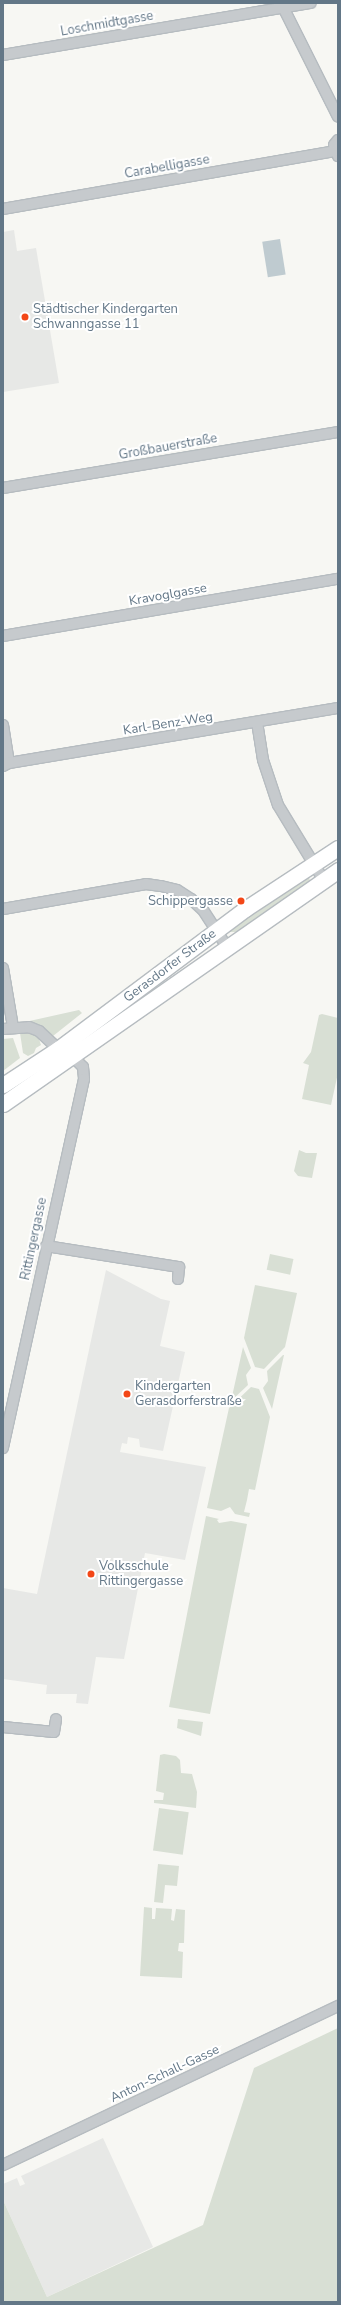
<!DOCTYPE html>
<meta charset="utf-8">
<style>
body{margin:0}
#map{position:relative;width:341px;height:2305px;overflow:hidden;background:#f7f7f3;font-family:"Nunito Sans",sans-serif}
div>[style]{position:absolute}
.built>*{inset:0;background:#e7e8e6}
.green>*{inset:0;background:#d8dfd4;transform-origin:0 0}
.water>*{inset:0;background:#bfcbd0;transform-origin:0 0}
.roads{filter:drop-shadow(1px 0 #b6bcc0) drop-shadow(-1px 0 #b6bcc0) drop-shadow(0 1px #b6bcc0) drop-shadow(0 -1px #b6bcc0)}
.minor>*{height:10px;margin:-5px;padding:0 5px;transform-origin:5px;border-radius:5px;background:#c6cacd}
.secondary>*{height:15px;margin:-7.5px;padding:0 7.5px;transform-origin:7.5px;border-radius:7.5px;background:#fff}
.dots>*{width:11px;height:11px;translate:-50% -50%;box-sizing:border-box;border:2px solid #fff;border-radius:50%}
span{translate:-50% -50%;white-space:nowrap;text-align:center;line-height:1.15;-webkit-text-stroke:4px #fff;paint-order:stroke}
.street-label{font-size:13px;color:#637787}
.poi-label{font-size:13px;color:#637787}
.left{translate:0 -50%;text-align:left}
.right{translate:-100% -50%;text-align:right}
.frame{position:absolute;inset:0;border:4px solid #637787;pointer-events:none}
</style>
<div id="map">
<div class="built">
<div style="clip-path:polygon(14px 230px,17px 251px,36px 248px,59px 383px,3px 392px,3px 232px)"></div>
<div style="clip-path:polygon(106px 1270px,161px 1299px,170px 1301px,160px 1346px,185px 1352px,163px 1451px,140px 1447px,139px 1439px,128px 1437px,127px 1444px,122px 1443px,120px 1452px,206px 1467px,185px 1560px,145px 1553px,124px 1659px,96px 1657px,88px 1704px,76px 1703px,77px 1694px,46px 1694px,47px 1685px,3px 1679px,3px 1588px,37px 1594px)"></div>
<div style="clip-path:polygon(103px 2138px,153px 2247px,47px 2297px,3px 2200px,3px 2184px,17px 2178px,20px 2186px,25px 2184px,21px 2176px)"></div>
</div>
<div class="green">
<div style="clip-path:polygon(309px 876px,310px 882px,237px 932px,230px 932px,229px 930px,277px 893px)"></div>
<div style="clip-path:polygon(79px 1010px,82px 1013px,53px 1036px,42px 1026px,25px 1022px)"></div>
<div style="clip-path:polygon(322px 1014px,338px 1018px,338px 1073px,331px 1105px,302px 1099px,309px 1065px,303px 1063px,311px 1052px,319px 1015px)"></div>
<div style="clip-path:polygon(20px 1033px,31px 1033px,39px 1039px,41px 1045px,36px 1048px,34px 1053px,28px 1056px,23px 1053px)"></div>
<div style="clip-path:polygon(13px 1038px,20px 1058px,3px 1071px,3px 1039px)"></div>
<div style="clip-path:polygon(299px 1150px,306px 1153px,317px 1153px,312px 1178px,298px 1176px,294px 1171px)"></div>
<div style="left:270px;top:1254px;width:24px;height:16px;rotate:12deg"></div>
<div style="clip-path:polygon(255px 1285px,297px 1293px,285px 1347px,264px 1369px,255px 1367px,244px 1338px)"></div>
<div style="clip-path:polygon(243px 1347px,251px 1368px,246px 1375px,248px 1385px,231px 1401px)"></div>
<div style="clip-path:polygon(283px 1355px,284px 1355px,272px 1409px,263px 1388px,268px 1381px,267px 1371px)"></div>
<div style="clip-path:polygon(251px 1387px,259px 1389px,270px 1417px,255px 1490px,249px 1489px,247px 1500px,244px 1512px,250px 1513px,249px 1517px,235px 1514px,230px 1507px,221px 1511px,207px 1508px,229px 1408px)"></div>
<div style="clip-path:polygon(206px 1516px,219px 1519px,217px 1520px,219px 1523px,231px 1521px,247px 1524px,210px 1714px,169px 1707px)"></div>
<div style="clip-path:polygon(178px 1719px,203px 1722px,201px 1736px,177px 1728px)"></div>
<div style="clip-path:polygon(164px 1754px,176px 1756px,180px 1760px,181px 1773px,192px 1774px,197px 1792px,196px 1808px,154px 1803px,154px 1800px,163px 1800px,164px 1793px,156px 1791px,160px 1755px)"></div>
<div style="left:159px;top:1808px;width:30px;height:43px;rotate:8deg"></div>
<div style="clip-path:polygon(158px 1864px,179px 1866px,177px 1886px,165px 1885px,163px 1903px,154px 1902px)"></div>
<div style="clip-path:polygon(144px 1907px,152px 1908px,152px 1919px,155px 1919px,156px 1908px,172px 1909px,171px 1920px,174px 1921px,176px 1909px,185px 1910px,184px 1943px,179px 1943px,178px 1951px,183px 1952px,182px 1978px,140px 1976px)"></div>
<div style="clip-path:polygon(338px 2028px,338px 2302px,3px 2302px,3px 2200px,47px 2297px,203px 2225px,254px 2068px)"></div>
</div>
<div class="water">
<div style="left:280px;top:239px;width:36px;height:18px;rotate:81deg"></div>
</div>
<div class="roads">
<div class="minor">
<div style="left:281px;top:3px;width:127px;rotate:63.4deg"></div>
<div style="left:3px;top:55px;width:312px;rotate:-9.6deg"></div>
<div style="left:338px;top:140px;width:6px;rotate:129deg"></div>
<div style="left:334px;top:145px;width:12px;rotate:70deg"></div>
<div style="left:3px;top:209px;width:336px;rotate:-9.9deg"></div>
<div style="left:3px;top:488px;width:340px;rotate:-9.5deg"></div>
<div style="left:3px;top:636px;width:340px;rotate:-9.7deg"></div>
<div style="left:257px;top:722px;width:38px;rotate:81deg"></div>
<div style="left:263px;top:760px;width:47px;rotate:71.6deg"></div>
<div style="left:278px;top:805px;width:87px;rotate:58.7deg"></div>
<div style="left:3px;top:725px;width:38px;rotate:81deg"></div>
<div style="left:3px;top:766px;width:7px;rotate:-27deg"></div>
<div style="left:9px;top:763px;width:334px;rotate:-9.5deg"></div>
<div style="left:3px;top:909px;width:145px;rotate:-9.9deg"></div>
<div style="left:146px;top:884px;width:15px;rotate:8deg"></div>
<div style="left:161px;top:886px;width:16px;rotate:14deg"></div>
<div style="left:177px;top:890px;width:17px;rotate:33deg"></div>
<div style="left:191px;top:899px;width:16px;rotate:43deg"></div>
<div style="left:203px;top:910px;width:44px;rotate:57deg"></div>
<div style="left:3px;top:968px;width:60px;rotate:80.4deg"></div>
<div style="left:3px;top:1029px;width:26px;rotate:-4deg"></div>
<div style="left:29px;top:1027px;width:11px;rotate:22deg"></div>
<div style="left:39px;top:1031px;width:26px;rotate:43deg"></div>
<div style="left:58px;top:1049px;width:14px;rotate:25deg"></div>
<div style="left:71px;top:1055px;width:17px;rotate:45deg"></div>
<div style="left:83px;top:1067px;width:12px;rotate:85deg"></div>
<div style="left:84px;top:1079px;width:378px;rotate:102.4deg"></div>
<div style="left:46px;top:1246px;width:135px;rotate:9deg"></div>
<div style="left:179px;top:1267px;width:12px;rotate:95deg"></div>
<div style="left:3px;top:1727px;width:51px;rotate:5.6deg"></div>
<div style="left:54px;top:1732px;width:13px;rotate:-81deg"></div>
<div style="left:3px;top:2165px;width:371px;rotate:-25.4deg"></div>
</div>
<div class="secondary">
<div style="left:3px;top:1085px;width:66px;rotate:-33.2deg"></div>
<div style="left:58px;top:1049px;width:234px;rotate:-36.8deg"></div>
<div style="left:245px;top:909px;width:111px;rotate:-33.3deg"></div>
<div style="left:3px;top:1104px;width:409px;rotate:-34.9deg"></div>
</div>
</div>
<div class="dots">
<div style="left:25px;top:317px;background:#f34717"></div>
<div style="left:241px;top:901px;background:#f34717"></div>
<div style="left:127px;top:1394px;background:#f34717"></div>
<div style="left:91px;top:1574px;background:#f34717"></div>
</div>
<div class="street-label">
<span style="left:107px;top:24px;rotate:-10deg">Loschmidtgasse</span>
<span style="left:167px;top:167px;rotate:-10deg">Carabelligasse</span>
<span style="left:168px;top:447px;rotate:-10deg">Großbauerstraße</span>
<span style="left:168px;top:595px;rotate:-10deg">Kravoglgasse</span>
<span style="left:168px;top:724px;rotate:-9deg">Karl-Benz-Weg</span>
<span style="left:170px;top:966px;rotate:-37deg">Gerasdorfer Straße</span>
<span style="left:34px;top:1239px;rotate:-78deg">Rittingergasse</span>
<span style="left:165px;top:2074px;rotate:-25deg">Anton-Schall-Gasse</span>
</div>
<div class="poi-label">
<span class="left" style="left:33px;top:317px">Städtischer Kindergarten<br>Schwanngasse 11</span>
<span class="right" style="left:233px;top:901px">Schippergasse</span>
<span class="left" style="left:135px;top:1394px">Kindergarten<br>Gerasdorferstraße</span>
<span class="left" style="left:99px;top:1574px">Volksschule<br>Rittingergasse</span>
</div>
<div class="frame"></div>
</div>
